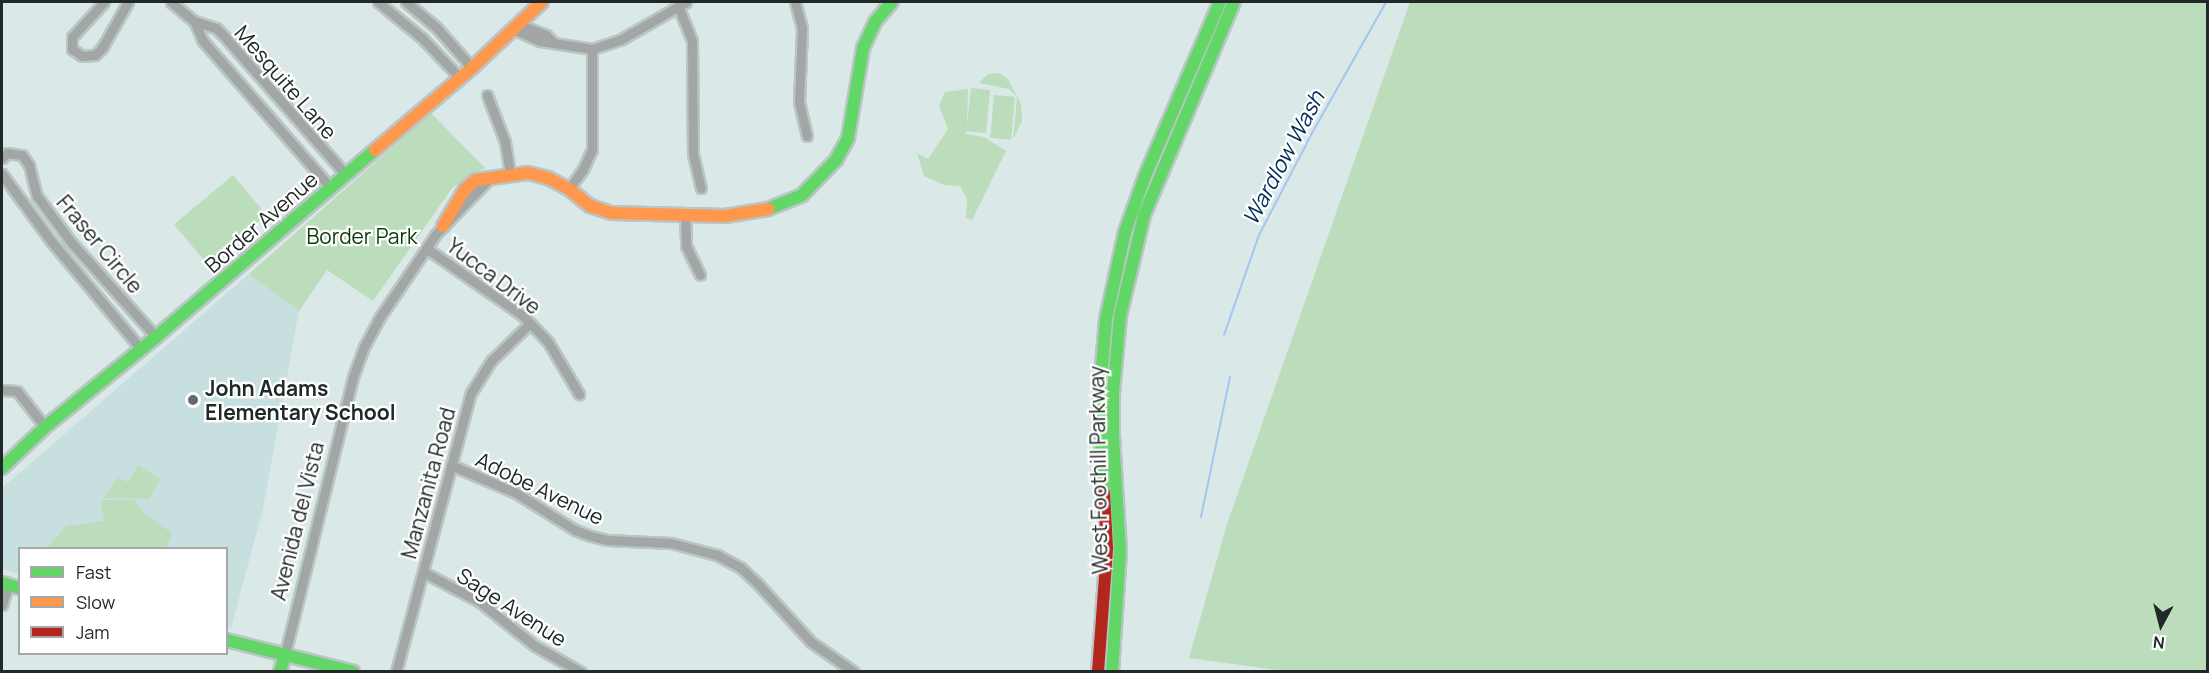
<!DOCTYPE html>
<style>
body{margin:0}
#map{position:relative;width:2209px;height:673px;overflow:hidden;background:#dbe8e8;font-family:Manrope,sans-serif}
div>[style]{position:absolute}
.built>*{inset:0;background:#c8dfdf}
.green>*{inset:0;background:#bbddbc;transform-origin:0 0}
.stream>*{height:2px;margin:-1px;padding:0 1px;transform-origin:1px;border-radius:1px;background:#a2c6ef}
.roads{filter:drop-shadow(2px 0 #bac5c5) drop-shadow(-2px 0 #bac5c5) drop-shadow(0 2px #bac5c5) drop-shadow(0 -2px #bac5c5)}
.street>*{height:9px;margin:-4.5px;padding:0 4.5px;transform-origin:4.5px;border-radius:4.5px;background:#a2a6a5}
.fast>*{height:12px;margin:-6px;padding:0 6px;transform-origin:6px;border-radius:6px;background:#63d668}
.slow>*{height:12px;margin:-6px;padding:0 6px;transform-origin:6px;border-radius:6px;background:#ff974d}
.jam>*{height:12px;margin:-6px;padding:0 6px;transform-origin:6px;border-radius:6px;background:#b3261e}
.dots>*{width:16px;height:16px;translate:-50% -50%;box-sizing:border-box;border:3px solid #fff;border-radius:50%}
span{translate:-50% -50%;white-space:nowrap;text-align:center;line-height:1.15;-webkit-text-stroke:4.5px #fff;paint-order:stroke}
.street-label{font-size:21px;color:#202828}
.park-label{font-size:21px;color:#0d3907}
.poi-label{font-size:21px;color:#202828;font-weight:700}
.left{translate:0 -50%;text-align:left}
.water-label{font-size:22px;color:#022c59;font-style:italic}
.frame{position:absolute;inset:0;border:3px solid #202828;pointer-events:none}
.legend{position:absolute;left:18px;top:547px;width:210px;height:108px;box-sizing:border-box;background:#fff;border:2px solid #a6a9a9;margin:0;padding:8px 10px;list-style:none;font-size:18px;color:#202828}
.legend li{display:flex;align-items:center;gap:12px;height:30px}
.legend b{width:30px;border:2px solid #a6a9a9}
.north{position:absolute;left:2131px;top:595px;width:60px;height:60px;-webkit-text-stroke:4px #fff;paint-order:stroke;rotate:187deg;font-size:16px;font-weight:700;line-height:24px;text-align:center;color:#202828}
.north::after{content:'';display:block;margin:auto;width:21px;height:27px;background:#202828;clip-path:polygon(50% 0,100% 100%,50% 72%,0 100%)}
</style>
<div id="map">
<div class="built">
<div style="clip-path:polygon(249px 274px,299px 311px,263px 509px,231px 628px,227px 627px,226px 548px,20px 548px,19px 574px,2px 569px,2px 488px)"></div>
</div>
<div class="green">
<div style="clip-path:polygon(1410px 2px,2207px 2px,2207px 671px,1293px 672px,1189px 658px,1227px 524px)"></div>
<div style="clip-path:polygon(999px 73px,1008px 79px,1021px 104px,1022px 121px,1013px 139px,1017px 97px,1009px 89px,979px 83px,988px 74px)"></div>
<div style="clip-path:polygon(971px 88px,990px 90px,986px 133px,966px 131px,966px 134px,984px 137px,1006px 151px,972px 220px,966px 218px,967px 199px,960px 186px,944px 185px,924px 176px,917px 153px,928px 159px,948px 129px,939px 106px,945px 92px,968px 89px,967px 126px)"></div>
<div style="left:994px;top:95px;width:21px;height:43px;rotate:5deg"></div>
<div style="clip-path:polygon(431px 113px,485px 168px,453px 187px,373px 301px,327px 270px,299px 311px,249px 274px)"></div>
<div style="left:233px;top:175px;width:52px;height:77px;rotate:50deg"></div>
<div style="clip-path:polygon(138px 465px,160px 479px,149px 499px,104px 498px,117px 478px,129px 482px)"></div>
<div style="clip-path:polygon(101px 500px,134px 500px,145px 514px,172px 533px,167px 548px,47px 548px,66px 526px,104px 521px)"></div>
</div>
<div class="stream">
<div style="left:2207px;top:2px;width:1px"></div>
<div style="left:1224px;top:335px;width:106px;rotate:-70.7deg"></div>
<div style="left:1259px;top:235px;width:115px;rotate:-62.5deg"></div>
<div style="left:1312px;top:133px;width:150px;rotate:-60.5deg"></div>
<div style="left:1201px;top:517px;width:143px;rotate:-78.3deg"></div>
</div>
<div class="roads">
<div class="street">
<div style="left:104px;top:2px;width:47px;rotate:132.4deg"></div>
<div style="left:72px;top:37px;width:12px;rotate:90deg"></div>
<div style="left:72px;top:49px;width:12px;rotate:35deg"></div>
<div style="left:82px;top:56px;width:13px;rotate:-4deg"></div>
<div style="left:95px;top:55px;width:10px;rotate:-45deg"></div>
<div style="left:102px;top:48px;width:53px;rotate:-60.5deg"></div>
<div style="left:171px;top:2px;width:30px;rotate:40deg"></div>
<div style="left:194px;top:21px;width:23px;rotate:18deg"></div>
<div style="left:216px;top:28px;width:11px;rotate:45deg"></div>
<div style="left:224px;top:36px;width:185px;rotate:48.7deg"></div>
<div style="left:378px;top:2px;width:58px;rotate:39.4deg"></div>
<div style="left:423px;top:39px;width:54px;rotate:46.5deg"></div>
<div style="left:406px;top:2px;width:39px;rotate:40deg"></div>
<div style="left:436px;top:27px;width:55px;rotate:48.7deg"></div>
<div style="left:795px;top:2px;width:27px;rotate:75deg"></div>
<div style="left:802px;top:28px;width:74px;rotate:92.3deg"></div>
<div style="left:799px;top:102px;width:35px;rotate:77deg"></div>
<div style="left:678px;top:6px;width:38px;rotate:68deg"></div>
<div style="left:692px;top:41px;width:113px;rotate:89.5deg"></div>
<div style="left:693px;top:154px;width:35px;rotate:77deg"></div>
<div style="left:194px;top:21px;width:22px;rotate:66deg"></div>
<div style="left:203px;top:41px;width:195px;rotate:49deg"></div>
<div style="left:520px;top:25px;width:28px;rotate:21deg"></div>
<div style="left:546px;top:35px;width:10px;rotate:45deg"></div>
<div style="left:515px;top:30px;width:27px;rotate:24deg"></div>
<div style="left:540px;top:41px;width:53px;rotate:8.7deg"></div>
<div style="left:592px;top:49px;width:29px;rotate:-18deg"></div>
<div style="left:620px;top:40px;width:76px;rotate:-29.9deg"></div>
<div style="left:487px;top:95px;width:50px;rotate:69deg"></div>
<div style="left:505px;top:142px;width:32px;rotate:81deg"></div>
<div style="left:2px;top:158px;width:7px;rotate:-45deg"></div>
<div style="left:7px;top:153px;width:15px;rotate:8deg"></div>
<div style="left:22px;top:155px;width:12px;rotate:55deg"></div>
<div style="left:29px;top:165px;width:32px;rotate:76deg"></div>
<div style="left:37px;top:196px;width:56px;rotate:53.7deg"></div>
<div style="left:70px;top:241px;width:129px;rotate:48.1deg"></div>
<div style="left:2px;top:174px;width:83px;rotate:53.8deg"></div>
<div style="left:51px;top:241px;width:141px;rotate:50.2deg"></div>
<div style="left:569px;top:189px;width:24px;rotate:-55deg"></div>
<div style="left:583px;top:169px;width:21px;rotate:-65deg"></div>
<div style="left:592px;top:150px;width:101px;rotate:-90deg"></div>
<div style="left:685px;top:213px;width:33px;rotate:88deg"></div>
<div style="left:686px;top:246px;width:32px;rotate:64deg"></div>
<div style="left:426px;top:248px;width:118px;rotate:35deg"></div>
<div style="left:523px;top:316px;width:36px;rotate:46deg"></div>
<div style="left:548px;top:342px;width:61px;rotate:59.2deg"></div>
<div style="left:2px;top:390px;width:15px;rotate:4deg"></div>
<div style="left:17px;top:391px;width:46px;rotate:52.1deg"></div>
<div style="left:451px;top:465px;width:71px;rotate:23.3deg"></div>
<div style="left:516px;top:493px;width:70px;rotate:32.1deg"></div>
<div style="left:575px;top:530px;width:17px;rotate:21deg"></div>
<div style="left:591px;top:536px;width:16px;rotate:14deg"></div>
<div style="left:607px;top:540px;width:64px;rotate:2.7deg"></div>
<div style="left:671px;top:543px;width:48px;rotate:14.6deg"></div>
<div style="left:717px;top:555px;width:27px;rotate:28deg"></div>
<div style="left:741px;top:568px;width:23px;rotate:43deg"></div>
<div style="left:758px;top:584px;width:79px;rotate:47.6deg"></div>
<div style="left:811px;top:642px;width:52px;rotate:34.9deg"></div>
<div style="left:423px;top:572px;width:64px;rotate:27.8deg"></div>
<div style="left:480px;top:602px;width:70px;rotate:38.7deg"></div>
<div style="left:535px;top:646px;width:53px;rotate:29.5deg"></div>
<div style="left:2px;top:605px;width:21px;rotate:-73deg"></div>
<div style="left:285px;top:654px;width:285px;rotate:-76.2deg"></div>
<div style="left:353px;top:377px;width:32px;rotate:-70deg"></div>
<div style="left:364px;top:347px;width:34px;rotate:-62deg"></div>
<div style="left:380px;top:317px;width:100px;rotate:-56deg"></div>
<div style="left:436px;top:234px;width:75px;rotate:-46.1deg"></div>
<div style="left:396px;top:672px;width:289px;rotate:-75deg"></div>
<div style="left:471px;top:393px;width:39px;rotate:-58deg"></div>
<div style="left:492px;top:360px;width:53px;rotate:-44.2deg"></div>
</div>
<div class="fast">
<div style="left:768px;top:209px;width:37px;rotate:-22deg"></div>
<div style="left:802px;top:195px;width:49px;rotate:-45.8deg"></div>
<div style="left:836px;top:160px;width:25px;rotate:-61deg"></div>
<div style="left:848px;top:138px;width:91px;rotate:-80.5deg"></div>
<div style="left:863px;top:48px;width:29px;rotate:-65deg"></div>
<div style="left:875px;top:22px;width:26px;rotate:-50deg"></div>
<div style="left:2px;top:468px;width:59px;rotate:-43.6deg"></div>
<div style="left:45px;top:427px;width:143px;rotate:-39deg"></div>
<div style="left:156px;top:337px;width:288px;rotate:-40.5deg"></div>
<div style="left:1104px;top:493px;width:90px;rotate:-93.2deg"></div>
<div style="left:1099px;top:403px;width:84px;rotate:-85.2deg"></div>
<div style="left:1106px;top:319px;width:89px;rotate:-77.7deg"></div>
<div style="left:1125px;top:232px;width:59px;rotate:-70.3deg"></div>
<div style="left:1145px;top:176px;width:189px;rotate:-66.7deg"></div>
<div style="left:2px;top:583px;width:19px;rotate:16deg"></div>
<div style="left:226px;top:640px;width:131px;rotate:14.1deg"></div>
<div style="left:280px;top:672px;width:19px;rotate:-74deg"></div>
<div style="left:1112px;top:672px;width:121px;rotate:-86.2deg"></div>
<div style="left:1120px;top:551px;width:116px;rotate:-93.5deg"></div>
<div style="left:1113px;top:435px;width:42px;rotate:-90deg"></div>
<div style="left:1113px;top:393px;width:77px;rotate:-84.8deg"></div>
<div style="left:1120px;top:316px;width:104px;rotate:-76.6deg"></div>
<div style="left:1144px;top:215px;width:231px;rotate:-67.1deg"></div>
</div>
<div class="slow">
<div style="left:375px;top:150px;width:127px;rotate:-40.2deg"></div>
<div style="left:472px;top:68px;width:96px;rotate:-43.3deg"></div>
<div style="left:443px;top:226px;width:43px;rotate:-59.3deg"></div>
<div style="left:465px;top:189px;width:14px;rotate:-39deg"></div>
<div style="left:476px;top:180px;width:52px;rotate:-7.7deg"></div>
<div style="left:528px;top:173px;width:21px;rotate:14deg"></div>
<div style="left:548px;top:178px;width:24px;rotate:28deg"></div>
<div style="left:569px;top:189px;width:27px;rotate:39deg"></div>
<div style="left:590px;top:206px;width:23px;rotate:18deg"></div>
<div style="left:612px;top:213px;width:113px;rotate:1.5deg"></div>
<div style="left:725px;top:216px;width:44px;rotate:-9.2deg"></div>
</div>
<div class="jam">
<div style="left:1098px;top:672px;width:124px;rotate:-85.8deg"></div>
<div style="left:1107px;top:548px;width:55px;rotate:-93.1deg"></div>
</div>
</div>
<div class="dots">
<div style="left:193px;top:400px;background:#616b6b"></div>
</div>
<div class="street-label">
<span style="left:286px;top:82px;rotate:49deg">Mesquite Lane</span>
<span style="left:261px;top:222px;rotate:-41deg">Border Avenue</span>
<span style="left:100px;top:244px;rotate:50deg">Fraser Circle</span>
<span style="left:494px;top:276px;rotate:37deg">Yucca Drive</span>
<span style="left:1098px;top:470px;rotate:-91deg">West Foothill Parkway</span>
<span style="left:428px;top:483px;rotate:-75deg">Manzanita Road</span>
<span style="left:540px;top:488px;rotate:26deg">Adobe Avenue</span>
<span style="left:297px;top:521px;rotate:-76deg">Avenida del Vista</span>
<span style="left:512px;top:607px;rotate:33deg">Sage Avenue</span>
</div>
<div class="park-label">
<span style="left:362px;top:236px">Border Park</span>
</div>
<div class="poi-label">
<span class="left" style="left:205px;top:400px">John Adams<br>Elementary School</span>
</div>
<div class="water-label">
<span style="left:1284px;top:158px;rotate:-62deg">Wardlow Wash</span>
</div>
<div class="frame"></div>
<ul class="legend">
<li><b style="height:8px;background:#63d668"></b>Fast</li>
<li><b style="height:8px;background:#ff974d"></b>Slow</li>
<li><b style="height:8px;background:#b3261e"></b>Jam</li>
</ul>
<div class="north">N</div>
</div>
